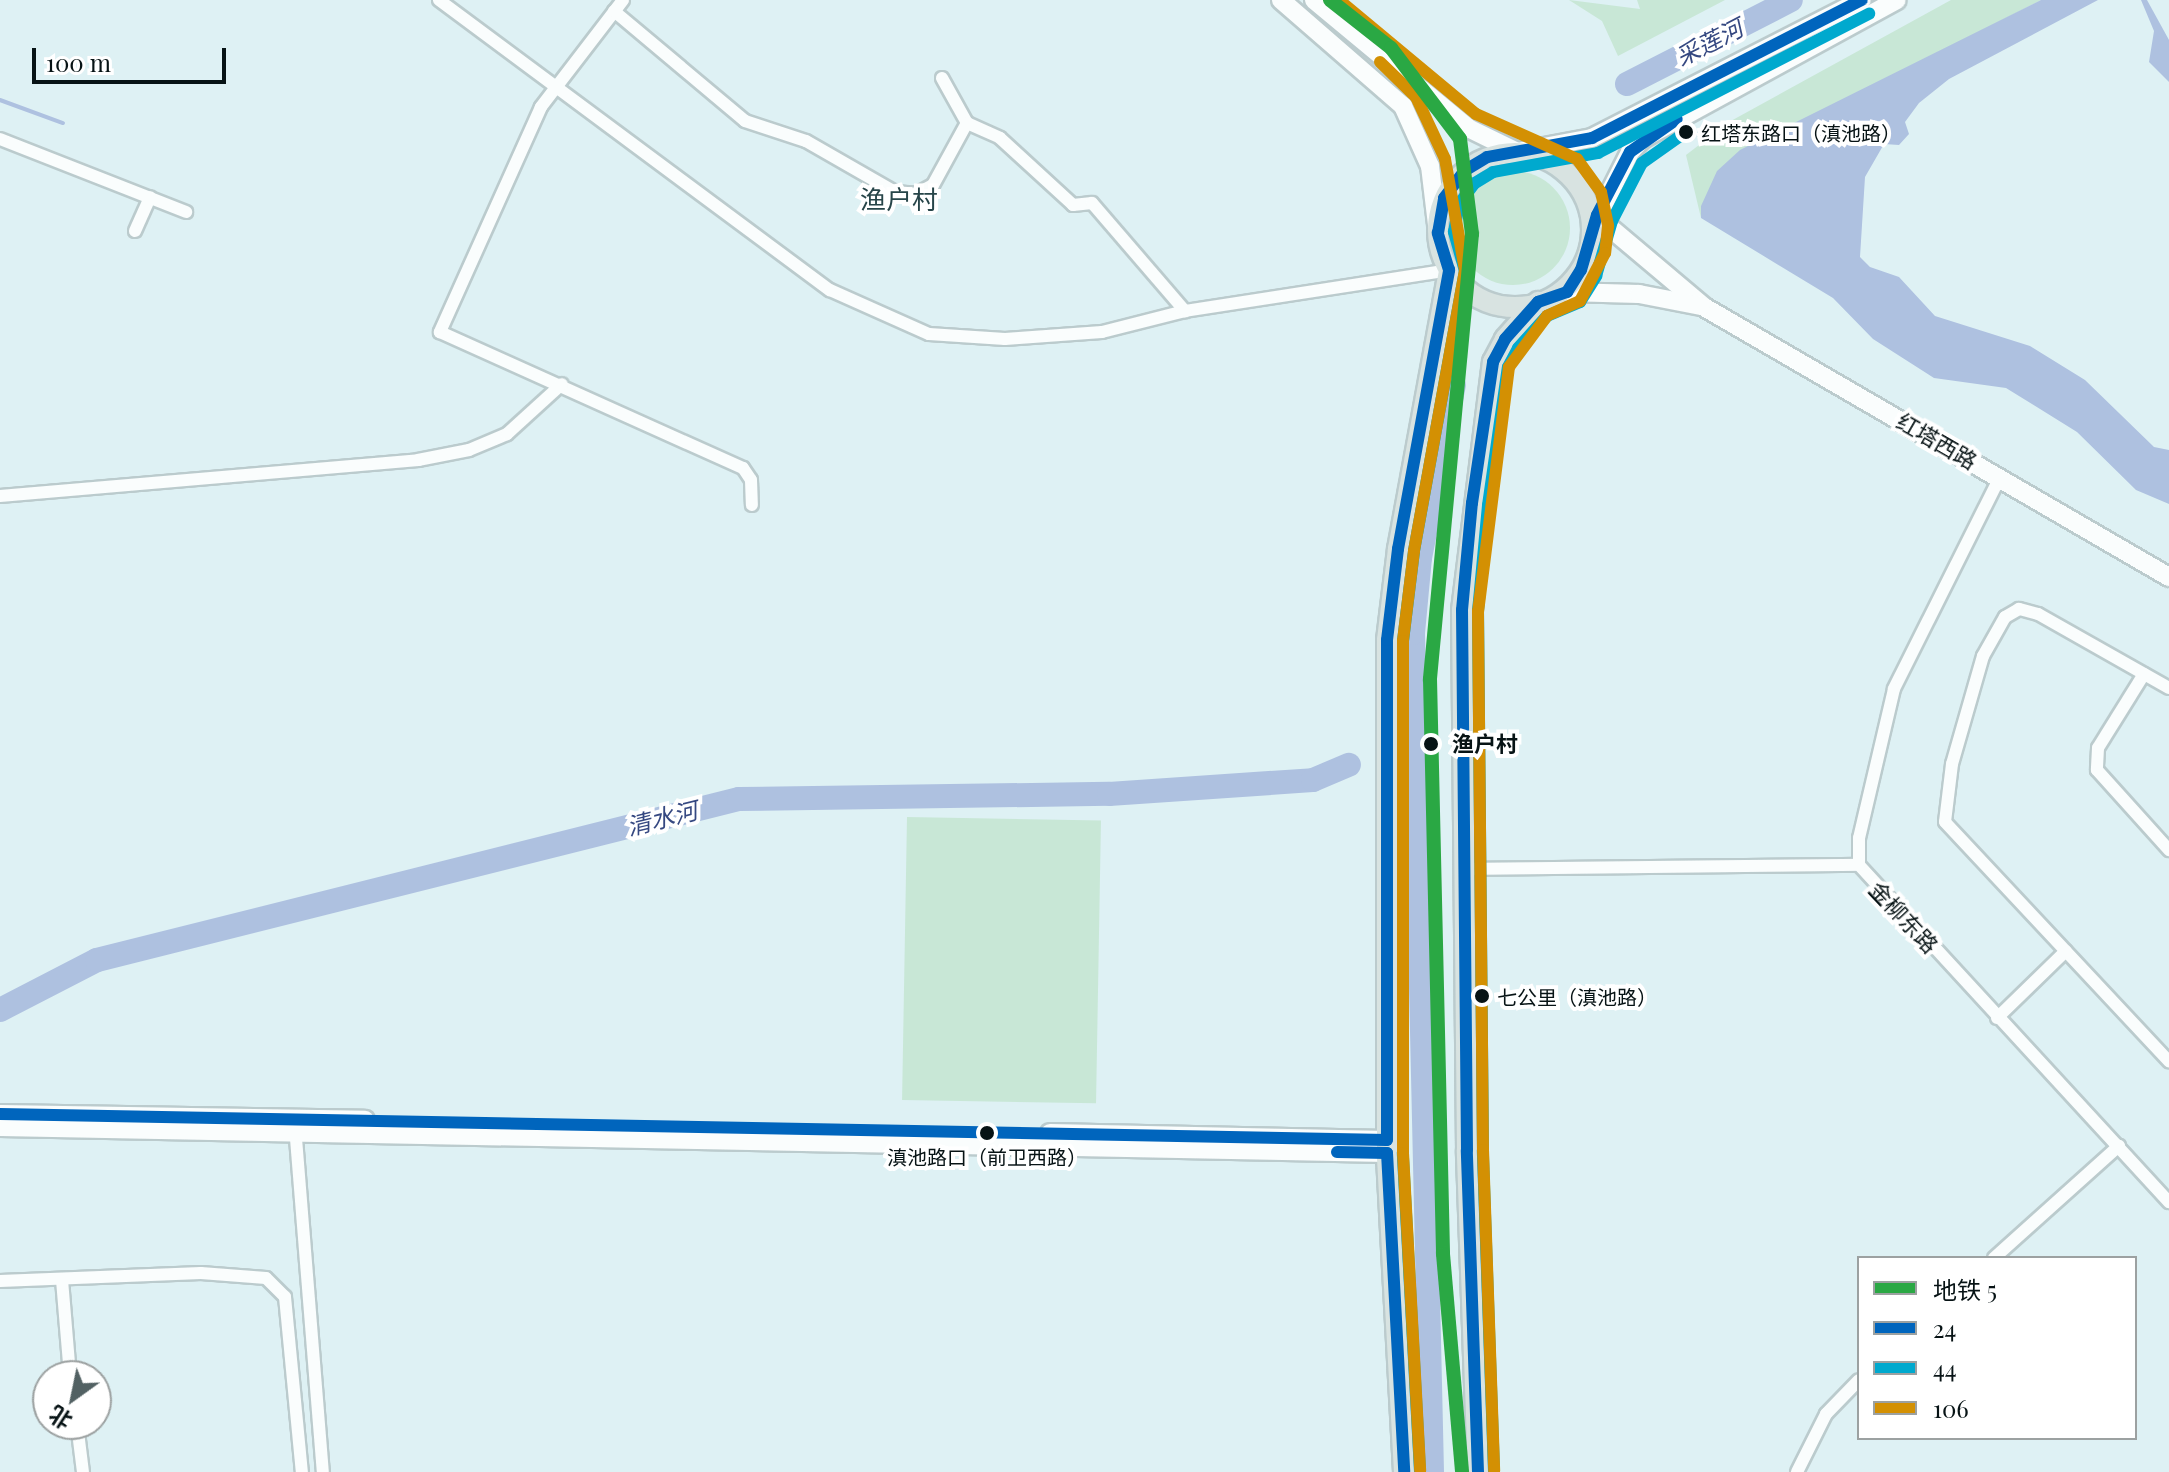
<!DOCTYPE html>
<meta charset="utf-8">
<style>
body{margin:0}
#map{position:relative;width:2169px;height:1472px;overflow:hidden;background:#def1f4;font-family:"Playfair Display","Noto Sans SC",serif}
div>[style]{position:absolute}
.green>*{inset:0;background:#c8e7d6;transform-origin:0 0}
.round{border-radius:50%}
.water>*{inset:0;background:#aec1e0}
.stream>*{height:4px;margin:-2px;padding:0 2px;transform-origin:2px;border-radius:2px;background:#aec1e0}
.river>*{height:24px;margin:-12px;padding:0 12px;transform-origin:12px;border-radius:12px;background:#aec1e0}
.roads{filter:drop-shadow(2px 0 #bbcbcd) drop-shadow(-2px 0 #bbcbcd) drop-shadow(0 2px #bbcbcd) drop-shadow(0 -2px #bbcbcd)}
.street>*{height:12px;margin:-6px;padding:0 6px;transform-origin:6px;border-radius:6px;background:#fafdfd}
.secondary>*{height:18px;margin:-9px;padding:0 9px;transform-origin:9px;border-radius:9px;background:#fafdfd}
.primary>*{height:20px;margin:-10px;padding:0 10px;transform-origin:10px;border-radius:10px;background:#d8e3e1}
.primary>.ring{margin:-10px;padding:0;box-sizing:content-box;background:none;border:20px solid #d8e3e1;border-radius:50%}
.bus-1>*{height:12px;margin:-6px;padding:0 6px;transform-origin:6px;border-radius:6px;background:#0065bd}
.bus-2>*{height:12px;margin:-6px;padding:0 6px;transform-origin:6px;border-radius:6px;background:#00a9ce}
.bus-3>*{height:12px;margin:-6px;padding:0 6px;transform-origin:6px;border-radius:6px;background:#d39003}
.metro-1>*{height:14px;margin:-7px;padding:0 7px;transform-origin:7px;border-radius:7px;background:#2aa844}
.dots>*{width:22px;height:22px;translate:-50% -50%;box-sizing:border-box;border:4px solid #fff;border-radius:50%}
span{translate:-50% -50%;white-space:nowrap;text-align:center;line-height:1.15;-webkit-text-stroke:8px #fff;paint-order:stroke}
.bus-label{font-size:20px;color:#071315}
.left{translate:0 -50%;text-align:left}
.street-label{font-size:22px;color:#071315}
.stop-label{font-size:22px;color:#071315;font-weight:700}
.water-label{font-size:24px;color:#354881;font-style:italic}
.quarter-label{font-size:26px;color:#274549}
.legend{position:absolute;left:1857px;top:1256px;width:280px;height:184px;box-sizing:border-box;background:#fff;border:2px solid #9ca1a1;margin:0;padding:10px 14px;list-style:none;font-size:24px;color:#071315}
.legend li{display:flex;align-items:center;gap:16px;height:40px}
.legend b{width:40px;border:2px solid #9ca1a1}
.north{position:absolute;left:32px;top:1360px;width:80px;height:80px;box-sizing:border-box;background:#fff;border:2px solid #9ca1a1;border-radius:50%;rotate:213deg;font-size:22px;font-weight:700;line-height:32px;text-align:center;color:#071315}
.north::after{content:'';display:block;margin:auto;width:28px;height:36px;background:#526163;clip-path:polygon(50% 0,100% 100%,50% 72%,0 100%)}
.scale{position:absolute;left:32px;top:48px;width:194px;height:36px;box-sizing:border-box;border:4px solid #071315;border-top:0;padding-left:10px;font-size:24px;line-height:28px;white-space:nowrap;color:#071315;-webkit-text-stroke:6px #fff;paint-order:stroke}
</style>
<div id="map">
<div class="green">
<div style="clip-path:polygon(1569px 0,1640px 9px,1637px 0,1725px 0,1618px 56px,1602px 21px)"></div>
<div style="clip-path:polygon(1951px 0,2041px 0,1927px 59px,1701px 206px,1701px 218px,1686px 155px,1729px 122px)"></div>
<div class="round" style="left:1456px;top:171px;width:114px;height:114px"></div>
<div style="left:907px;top:817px;width:194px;height:283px;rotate:1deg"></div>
</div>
<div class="water">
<div style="clip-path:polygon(2041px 0,2098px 0,1949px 79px,1919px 103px,1905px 122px,1909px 134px,1899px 145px,1884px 144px,1865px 177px,1860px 257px,1870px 267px,1899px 277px,1935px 316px,2030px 346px,2085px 380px,2154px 447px,2169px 450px,2169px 504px,2136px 490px,2077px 432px,2006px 388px,1934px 378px,1873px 339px,1833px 298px,1701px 218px,1701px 206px,1717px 171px,1740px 150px)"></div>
<div style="clip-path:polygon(2141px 0,2147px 0,2169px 40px,2169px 82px,2149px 62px,2154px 31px)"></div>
</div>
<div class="stream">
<div style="left:0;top:100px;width:67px;rotate:20.1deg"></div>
<div style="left:1405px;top:1343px;width:26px"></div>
</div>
<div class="river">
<div style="left:1627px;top:84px;width:184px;rotate:-27.1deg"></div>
<div style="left:0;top:1010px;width:109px;rotate:-27.3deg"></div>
<div style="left:97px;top:960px;width:662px;rotate:-14.08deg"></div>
<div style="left:739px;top:799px;width:370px;rotate:-0.8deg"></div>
<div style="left:1109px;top:794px;width:204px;rotate:-3.9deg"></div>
<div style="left:1313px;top:780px;width:39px;rotate:-23deg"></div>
<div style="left:1432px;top:1472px;width:839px;rotate:-91.3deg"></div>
<div style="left:1413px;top:633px;width:75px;rotate:-84.7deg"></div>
<div style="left:1420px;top:558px;width:176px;rotate:-78.9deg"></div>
</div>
<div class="roads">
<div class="street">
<div style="left:439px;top:0;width:487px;rotate:36.6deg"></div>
<div style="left:830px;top:290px;width:108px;rotate:24deg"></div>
<div style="left:929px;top:334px;width:76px;rotate:3.8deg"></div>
<div style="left:1005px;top:339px;width:97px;rotate:-4.1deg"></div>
<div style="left:1102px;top:332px;width:86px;rotate:-14.2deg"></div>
<div style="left:1185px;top:311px;width:267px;rotate:-8.8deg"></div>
<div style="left:623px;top:0;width:135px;rotate:127.5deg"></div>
<div style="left:541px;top:107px;width:247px;rotate:114.2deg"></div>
<div style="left:440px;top:332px;width:332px;rotate:24.2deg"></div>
<div style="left:743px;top:468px;width:14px;rotate:56deg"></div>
<div style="left:751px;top:480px;width:25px;rotate:88deg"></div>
<div style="left:614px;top:11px;width:171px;rotate:40deg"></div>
<div style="left:745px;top:121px;width:64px;rotate:18.2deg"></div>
<div style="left:806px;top:141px;width:103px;rotate:29.8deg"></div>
<div style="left:895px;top:192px;width:21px;rotate:5deg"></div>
<div style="left:916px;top:194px;width:19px;rotate:-28deg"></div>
<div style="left:933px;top:185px;width:71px;rotate:-61.3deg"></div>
<div style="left:942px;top:78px;width:51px;rotate:60.9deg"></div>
<div style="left:967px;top:123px;width:36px;rotate:24deg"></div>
<div style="left:1000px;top:138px;width:99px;rotate:42.5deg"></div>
<div style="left:1073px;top:205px;width:19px;rotate:-6deg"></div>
<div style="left:1092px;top:203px;width:143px;rotate:49.3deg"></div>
<div style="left:0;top:139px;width:200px;rotate:21.4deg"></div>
<div style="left:135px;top:231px;width:37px;rotate:-66deg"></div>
<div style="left:2000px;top:477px;width:237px;rotate:116.6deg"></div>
<div style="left:1894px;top:689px;width:153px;rotate:103.2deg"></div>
<div style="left:1859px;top:838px;width:27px;rotate:90deg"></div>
<div style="left:1859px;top:865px;width:458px;rotate:47.4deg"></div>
<div style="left:0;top:496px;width:420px;rotate:-4.9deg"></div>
<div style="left:418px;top:460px;width:52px;rotate:-11.1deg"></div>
<div style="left:469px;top:450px;width:41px;rotate:-22.8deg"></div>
<div style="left:507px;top:434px;width:74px;rotate:-42.3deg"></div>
<div style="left:2144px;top:674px;width:87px;rotate:121.9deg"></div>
<div style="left:2098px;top:748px;width:22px;rotate:93deg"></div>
<div style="left:2097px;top:770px;width:108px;rotate:48deg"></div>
<div style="left:2169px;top:688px;width:150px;rotate:-150.5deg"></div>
<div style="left:2038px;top:614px;width:20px;rotate:-165deg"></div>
<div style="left:2019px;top:609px;width:16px;rotate:150deg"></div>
<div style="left:2005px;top:617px;width:45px;rotate:119.4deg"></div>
<div style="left:1983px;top:656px;width:112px;rotate:106deg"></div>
<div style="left:1952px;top:764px;width:58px;rotate:96.9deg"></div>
<div style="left:1945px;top:822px;width:328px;rotate:46.9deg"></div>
<div style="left:1464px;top:869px;width:395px;rotate:-0.6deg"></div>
<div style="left:1997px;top:1018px;width:96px;rotate:-44.2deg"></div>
<div style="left:295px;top:1126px;width:347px;rotate:85.4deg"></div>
<div style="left:1994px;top:1258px;width:168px;rotate:-41.9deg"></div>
<div style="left:62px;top:1280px;width:96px;rotate:85.2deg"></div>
<div style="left:0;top:1281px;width:201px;rotate:-2.3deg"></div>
<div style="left:201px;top:1273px;width:65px;rotate:4.4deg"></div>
<div style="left:266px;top:1278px;width:27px;rotate:45deg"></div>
<div style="left:285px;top:1297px;width:176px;rotate:84.5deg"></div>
<div style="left:77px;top:1424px;width:48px;rotate:82.9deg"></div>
<div style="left:1797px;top:1472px;width:65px;rotate:-63.4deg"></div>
<div style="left:1826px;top:1414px;width:47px;rotate:-45.9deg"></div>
</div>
<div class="secondary">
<div style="left:1281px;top:0;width:162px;rotate:41deg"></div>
<div style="left:1403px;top:106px;width:66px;rotate:65.8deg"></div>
<div style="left:1430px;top:166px;width:67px;rotate:83.2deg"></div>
<div style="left:1314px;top:0;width:200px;rotate:39.7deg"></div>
<div style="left:1468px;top:128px;width:55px;rotate:26.1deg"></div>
<div style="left:1517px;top:152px;width:76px;rotate:-10.6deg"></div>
<div style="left:1592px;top:138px;width:303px;rotate:-27.1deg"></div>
<div style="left:1589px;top:210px;width:150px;rotate:40.1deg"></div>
<div style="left:1704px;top:307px;width:538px;rotate:30.14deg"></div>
<div style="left:1592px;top:228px;width:85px;rotate:-63.4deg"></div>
<div style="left:1630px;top:152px;width:18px;rotate:-47deg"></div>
<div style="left:1642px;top:139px;width:290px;rotate:-28.6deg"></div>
<div style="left:1567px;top:292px;width:72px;rotate:1.6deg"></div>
<div style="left:1639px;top:294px;width:63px;rotate:11deg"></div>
<div style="left:0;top:1114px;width:365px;rotate:0.9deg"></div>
<div style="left:0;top:1127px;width:1387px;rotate:1.07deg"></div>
<div style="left:1050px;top:1133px;width:337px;rotate:1.2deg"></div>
</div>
<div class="primary">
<div class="ring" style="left:1438px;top:153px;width:134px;height:134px"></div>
<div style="left:1404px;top:1472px;width:319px;rotate:-93.1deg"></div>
<div style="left:1387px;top:1153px;width:513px;rotate:-90deg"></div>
<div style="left:1387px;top:640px;width:92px;rotate:-83.1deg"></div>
<div style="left:1398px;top:549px;width:284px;rotate:-79.6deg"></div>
<div style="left:1478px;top:1472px;width:322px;rotate:-92deg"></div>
<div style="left:1467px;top:1150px;width:540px;rotate:-90.53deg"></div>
<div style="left:1462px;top:610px;width:250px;rotate:-82.9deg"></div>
<div style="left:1493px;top:362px;width:26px;rotate:-62deg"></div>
<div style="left:1505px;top:339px;width:50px;rotate:-48.3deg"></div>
</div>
</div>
<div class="bus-1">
<div style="left:0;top:1114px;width:1387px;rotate:1.07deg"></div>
<div style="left:1387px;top:1140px;width:500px;rotate:-90deg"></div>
<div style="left:1387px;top:640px;width:92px;rotate:-83.1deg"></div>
<div style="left:1398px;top:549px;width:284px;rotate:-79.6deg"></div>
<div style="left:1449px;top:270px;width:39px;rotate:-107deg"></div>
<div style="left:1438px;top:233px;width:36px;rotate:-80deg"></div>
<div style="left:1444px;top:198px;width:34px;rotate:-53deg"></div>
<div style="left:1464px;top:171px;width:27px;rotate:-31deg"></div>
<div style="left:1487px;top:157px;width:107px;rotate:-10.3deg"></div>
<div style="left:1592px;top:138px;width:303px;rotate:-27.1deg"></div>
<div style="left:1337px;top:1152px;width:50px;rotate:1.1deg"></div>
<div style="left:1387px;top:1153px;width:319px;rotate:86.9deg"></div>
<div style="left:1478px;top:1472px;width:322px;rotate:-92deg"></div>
<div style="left:1467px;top:1150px;width:540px;rotate:-90.53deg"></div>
<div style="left:1462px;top:610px;width:107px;rotate:-84.7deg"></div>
<div style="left:1472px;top:503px;width:143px;rotate:-81.5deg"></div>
<div style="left:1493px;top:362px;width:26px;rotate:-62deg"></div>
<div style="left:1505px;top:339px;width:50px;rotate:-48.3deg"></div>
<div style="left:1538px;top:302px;width:31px;rotate:-19deg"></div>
<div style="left:1567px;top:292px;width:26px;rotate:-58deg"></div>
<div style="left:1581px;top:270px;width:57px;rotate:-73.8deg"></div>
<div style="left:1597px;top:215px;width:71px;rotate:-62.4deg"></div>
<div style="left:1630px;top:152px;width:57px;rotate:-35.1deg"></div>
</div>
<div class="bus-2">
<div style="left:1420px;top:1471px;width:318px;rotate:-93.1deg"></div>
<div style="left:1403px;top:1153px;width:512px;rotate:-90deg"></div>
<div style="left:1403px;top:641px;width:91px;rotate:-83deg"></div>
<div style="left:1414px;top:551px;width:285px;rotate:-79.7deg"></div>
<div style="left:1465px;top:271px;width:41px;rotate:-105.8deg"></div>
<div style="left:1454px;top:232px;width:28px;rotate:-80deg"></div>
<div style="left:1459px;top:204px;width:26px;rotate:-53deg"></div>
<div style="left:1475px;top:183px;width:21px;rotate:-31deg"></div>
<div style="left:1493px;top:172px;width:107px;rotate:-10.3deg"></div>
<div style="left:1598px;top:153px;width:305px;rotate:-27.2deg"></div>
<div style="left:1494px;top:1471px;width:321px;rotate:-92deg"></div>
<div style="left:1483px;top:1150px;width:539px;rotate:-90.53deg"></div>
<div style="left:1478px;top:611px;width:106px;rotate:-84.6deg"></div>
<div style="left:1488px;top:505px;width:139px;rotate:-81.8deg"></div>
<div style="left:1508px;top:367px;width:21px;rotate:-62deg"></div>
<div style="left:1518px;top:348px;width:43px;rotate:-47.8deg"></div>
<div style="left:1547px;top:316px;width:36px;rotate:-23deg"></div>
<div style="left:1580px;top:302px;width:31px;rotate:-58deg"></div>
<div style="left:1596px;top:276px;width:57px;rotate:-73.8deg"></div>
<div style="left:1612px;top:221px;width:65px;rotate:-62.7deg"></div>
<div style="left:1642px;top:163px;width:54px;rotate:-35.2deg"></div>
</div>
<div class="bus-3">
<div style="left:1339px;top:0;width:178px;rotate:39.8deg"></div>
<div style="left:1476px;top:114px;width:111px;rotate:24deg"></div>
<div style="left:1577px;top:159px;width:41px;rotate:54deg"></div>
<div style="left:1601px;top:192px;width:35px;rotate:78deg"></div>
<div style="left:1608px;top:226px;width:27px;rotate:96deg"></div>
<div style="left:1605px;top:253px;width:54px;rotate:117.5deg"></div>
<div style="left:1580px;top:301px;width:36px;rotate:156deg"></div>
<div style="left:1547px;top:316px;width:64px;rotate:126.7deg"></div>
<div style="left:1509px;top:367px;width:246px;rotate:97.2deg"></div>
<div style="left:1478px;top:611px;width:539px;rotate:89.47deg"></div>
<div style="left:1483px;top:1150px;width:321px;rotate:88deg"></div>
<div style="left:1380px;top:62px;width:50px;rotate:44.2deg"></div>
<div style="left:1416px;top:97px;width:68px;rotate:64.9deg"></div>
<div style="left:1445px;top:159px;width:113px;rotate:79.8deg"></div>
<div style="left:1465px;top:270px;width:286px;rotate:100.3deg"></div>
<div style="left:1414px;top:551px;width:91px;rotate:97deg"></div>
<div style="left:1403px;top:641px;width:512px;rotate:90deg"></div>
<div style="left:1403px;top:1153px;width:318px;rotate:86.9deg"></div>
</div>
<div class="metro-1">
<div style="left:1330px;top:0;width:78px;rotate:38.2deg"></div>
<div style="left:1391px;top:48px;width:114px;rotate:52.8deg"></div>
<div style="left:1460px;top:139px;width:96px;rotate:82.8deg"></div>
<div style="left:1472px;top:234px;width:447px;rotate:95.4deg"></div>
<div style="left:1430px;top:679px;width:575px;rotate:88.7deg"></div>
<div style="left:1443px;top:1254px;width:219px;rotate:85deg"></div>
</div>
<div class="dots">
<div style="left:1686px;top:132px;background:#071315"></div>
<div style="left:1431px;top:744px;background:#071315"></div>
<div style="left:1482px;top:996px;background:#071315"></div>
<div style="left:987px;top:1133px;background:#071315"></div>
</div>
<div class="bus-label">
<span class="left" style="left:1701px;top:132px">红塔东路口（滇池路）</span>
<span class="left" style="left:1497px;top:996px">七公里（滇池路）</span>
<span style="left:987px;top:1156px">滇池路口（前卫西路）</span>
</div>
<div class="street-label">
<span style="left:1937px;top:441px;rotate:30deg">红塔西路</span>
<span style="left:1904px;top:917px;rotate:47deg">金柳东路</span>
</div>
<div class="stop-label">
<span class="left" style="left:1452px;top:744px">渔户村</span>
</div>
<div class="water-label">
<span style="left:1709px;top:42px;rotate:-27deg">采莲河</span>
<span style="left:662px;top:818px;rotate:-14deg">清水河</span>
</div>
<div class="quarter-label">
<span style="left:899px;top:199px">渔户村</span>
</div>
<ul class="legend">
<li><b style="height:10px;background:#2aa844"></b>地铁 5</li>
<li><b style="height:10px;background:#0065bd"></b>24</li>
<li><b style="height:10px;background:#00a9ce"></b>44</li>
<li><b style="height:10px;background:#d39003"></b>106</li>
</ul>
<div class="north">北</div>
<div class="scale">100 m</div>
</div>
